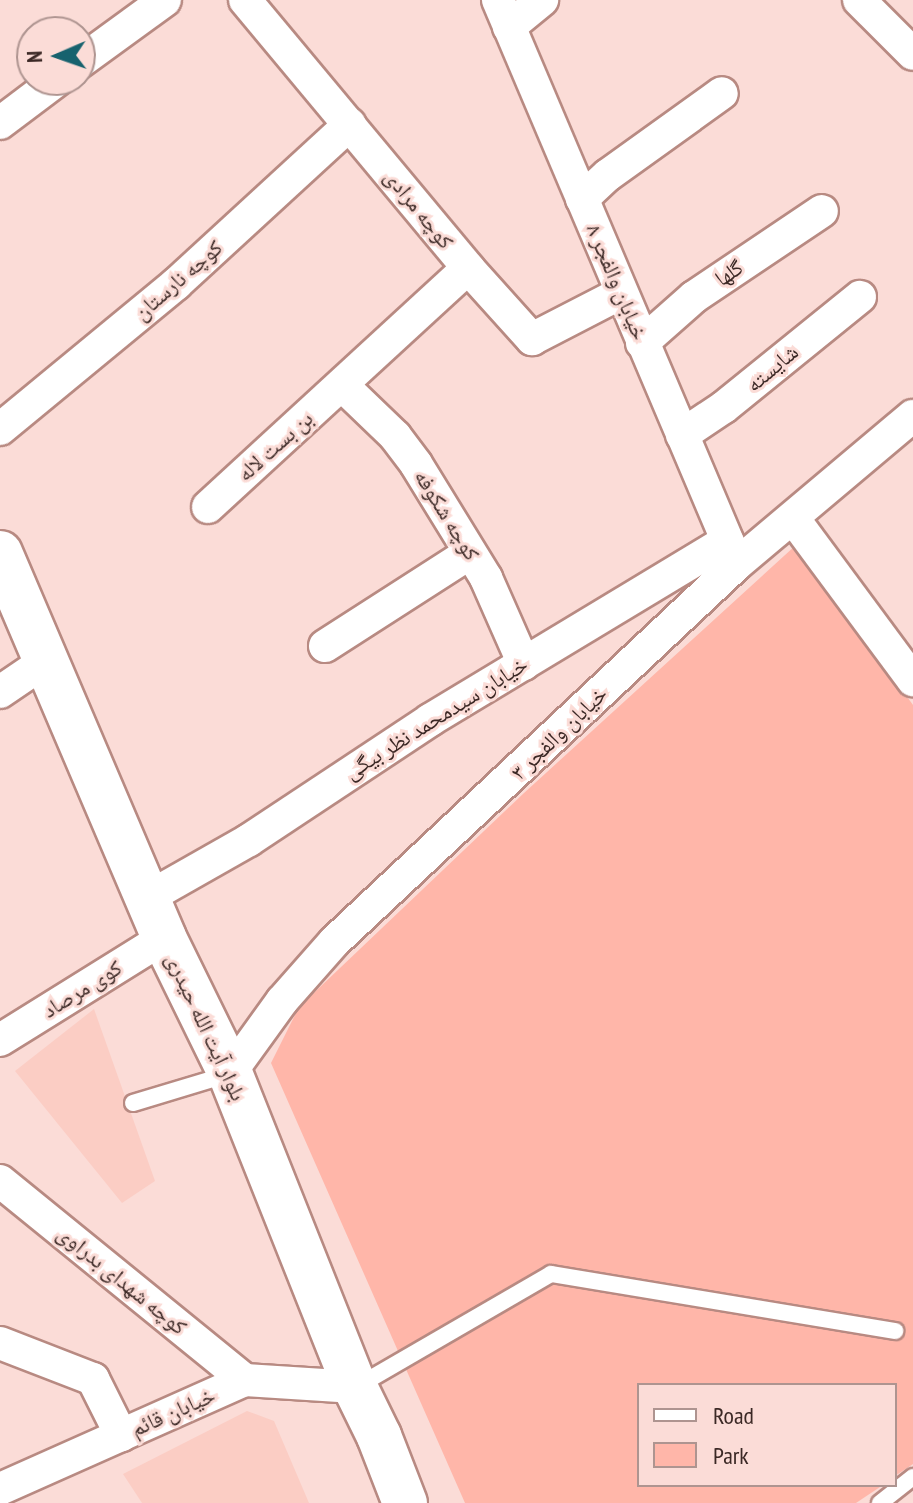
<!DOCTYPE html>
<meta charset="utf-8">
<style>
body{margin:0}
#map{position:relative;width:913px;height:1503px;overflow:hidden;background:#fbdcd7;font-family:"PT Sans Narrow","Noto Naskh Arabic",sans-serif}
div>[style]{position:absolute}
.built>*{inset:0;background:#fbcdc4}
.green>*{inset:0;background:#ffb6a9}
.roads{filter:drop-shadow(2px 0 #b88a82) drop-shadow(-2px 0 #b88a82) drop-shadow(0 2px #b88a82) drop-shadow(0 -2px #b88a82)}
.service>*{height:16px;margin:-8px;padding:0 8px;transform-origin:8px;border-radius:8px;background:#fff}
.minor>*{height:32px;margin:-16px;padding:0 16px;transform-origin:16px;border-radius:16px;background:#fff}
.secondary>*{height:44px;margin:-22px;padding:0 22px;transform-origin:22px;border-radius:22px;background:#fff}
span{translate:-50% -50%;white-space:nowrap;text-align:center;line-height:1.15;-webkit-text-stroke:6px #fbdcd7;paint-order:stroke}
.street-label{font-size:22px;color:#3b2825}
.legend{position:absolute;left:637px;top:1383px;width:260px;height:104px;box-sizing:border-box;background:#fbdcd7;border:2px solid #ae9490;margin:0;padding:10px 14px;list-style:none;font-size:24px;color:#3b2825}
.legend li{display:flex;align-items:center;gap:16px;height:40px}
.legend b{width:40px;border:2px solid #ae9490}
.north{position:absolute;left:16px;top:16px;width:80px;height:80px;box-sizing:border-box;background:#fbdcd7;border:2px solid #ae9490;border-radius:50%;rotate:268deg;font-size:22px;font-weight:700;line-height:32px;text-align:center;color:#3b2825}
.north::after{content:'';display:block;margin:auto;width:28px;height:36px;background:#17626e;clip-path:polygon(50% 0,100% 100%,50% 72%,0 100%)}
</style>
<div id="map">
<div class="built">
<div style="clip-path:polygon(94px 1009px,155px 1181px,122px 1203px,15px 1071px)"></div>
<div style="clip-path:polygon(247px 1411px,274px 1421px,309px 1503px,142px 1503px,123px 1474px)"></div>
</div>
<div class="green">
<div style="clip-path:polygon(796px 545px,913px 705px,913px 1464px,895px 1476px,895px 1385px,639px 1385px,639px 1485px,883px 1485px,856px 1503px,465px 1503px,271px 1063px,299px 1007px,524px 793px)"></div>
</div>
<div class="roads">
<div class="service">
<div style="left:133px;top:1103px;width:100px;rotate:-16.8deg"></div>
<div style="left:356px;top:1387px;width:225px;rotate:-30.1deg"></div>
<div style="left:551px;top:1274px;width:349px;rotate:9.4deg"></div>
<div style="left:880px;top:1503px;width:42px;rotate:-38.2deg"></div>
</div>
<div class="minor">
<div style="left:245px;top:0;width:349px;rotate:50.2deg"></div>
<div style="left:468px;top:268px;width:96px;rotate:48deg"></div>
<div style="left:532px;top:339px;width:100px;rotate:-27.3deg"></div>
<div style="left:498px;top:0;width:609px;rotate:67.01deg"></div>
<div style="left:859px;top:0;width:76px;rotate:45deg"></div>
<div style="left:509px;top:27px;width:43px;rotate:-39.3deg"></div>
<div style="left:80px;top:62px;width:105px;rotate:-36.1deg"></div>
<div style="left:0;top:123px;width:71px;rotate:-37deg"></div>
<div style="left:582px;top:199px;width:35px;rotate:-43deg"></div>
<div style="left:608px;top:175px;width:140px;rotate:-35.7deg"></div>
<div style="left:642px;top:343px;width:69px;rotate:-41.5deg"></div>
<div style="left:694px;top:297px;width:154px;rotate:-33.9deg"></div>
<div style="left:342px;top:385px;width:74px;rotate:43.9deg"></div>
<div style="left:395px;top:436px;width:35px;rotate:53deg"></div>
<div style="left:416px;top:464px;width:134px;rotate:58.4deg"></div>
<div style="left:486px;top:578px;width:94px;rotate:66.2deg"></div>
<div style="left:0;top:429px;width:228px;rotate:-39.5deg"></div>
<div style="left:176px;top:284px;width:236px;rotate:-42.6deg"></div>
<div style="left:682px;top:435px;width:50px;rotate:-33.7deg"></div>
<div style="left:724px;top:407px;width:175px;rotate:-39deg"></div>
<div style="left:208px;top:507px;width:353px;rotate:-42.6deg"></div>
<div style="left:793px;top:518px;width:202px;rotate:53.5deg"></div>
<div style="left:325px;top:646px;width:172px;rotate:-32.7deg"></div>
<div style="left:0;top:692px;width:57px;rotate:-34.2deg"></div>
<div style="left:147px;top:898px;width:117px;rotate:-29.6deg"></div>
<div style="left:249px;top:840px;width:217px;rotate:-33.5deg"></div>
<div style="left:430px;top:720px;width:347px;rotate:-31.1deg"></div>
<div style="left:0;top:1040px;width:193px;rotate:-31.9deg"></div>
<div style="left:230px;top:1073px;width:89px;rotate:-54.2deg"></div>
<div style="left:282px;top:1001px;width:79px;rotate:-48.6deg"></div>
<div style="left:334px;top:942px;width:553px;rotate:-43.17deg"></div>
<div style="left:737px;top:564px;width:230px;rotate:-40.1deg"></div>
<div style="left:0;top:1181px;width:316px;rotate:39.1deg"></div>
<div style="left:0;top:1343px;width:100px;rotate:21.2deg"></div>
<div style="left:93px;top:1379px;width:63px;rotate:63.4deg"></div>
<div style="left:0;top:1489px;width:268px;rotate:-24deg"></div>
<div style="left:245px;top:1380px;width:110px;rotate:3.6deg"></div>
</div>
<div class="secondary">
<div style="left:0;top:553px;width:418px;rotate:66.9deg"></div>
<div style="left:164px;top:938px;width:150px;rotate:63.9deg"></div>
<div style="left:230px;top:1073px;width:338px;rotate:68.3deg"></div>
<div style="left:355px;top:1387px;width:55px;rotate:63.9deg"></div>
<div style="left:379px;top:1436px;width:72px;rotate:68.8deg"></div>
</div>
</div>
<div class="street-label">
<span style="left:419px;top:209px;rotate:51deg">کوچه مرادی</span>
<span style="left:729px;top:273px;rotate:-34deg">گلها</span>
<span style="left:178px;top:280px;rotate:-41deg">کوچه نارستان</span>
<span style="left:617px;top:282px;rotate:67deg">خیابان والفجر ۸</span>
<span style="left:772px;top:368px;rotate:-40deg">شایسته</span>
<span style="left:275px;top:446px;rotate:-42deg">بن بست لاله</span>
<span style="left:447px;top:515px;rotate:58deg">کوچه شکوفه</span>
<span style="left:436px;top:718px;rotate:-32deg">خیابان سیدمحمد نظر بیگی</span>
<span style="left:559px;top:733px;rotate:-44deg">خیابان والفجر ۳</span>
<span style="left:82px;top:989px;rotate:-32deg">کوی مرصاد</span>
<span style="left:206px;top:1027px;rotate:65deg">بلوار آیت الله حیدری</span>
<span style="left:122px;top:1280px;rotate:39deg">کوچه شهدای بدراوی</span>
<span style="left:173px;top:1412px;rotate:-24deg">خیابان قائم</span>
</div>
<ul class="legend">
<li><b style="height:10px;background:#fff"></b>Road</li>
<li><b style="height:22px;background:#ffb6a9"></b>Park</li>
</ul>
<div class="north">N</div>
</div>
